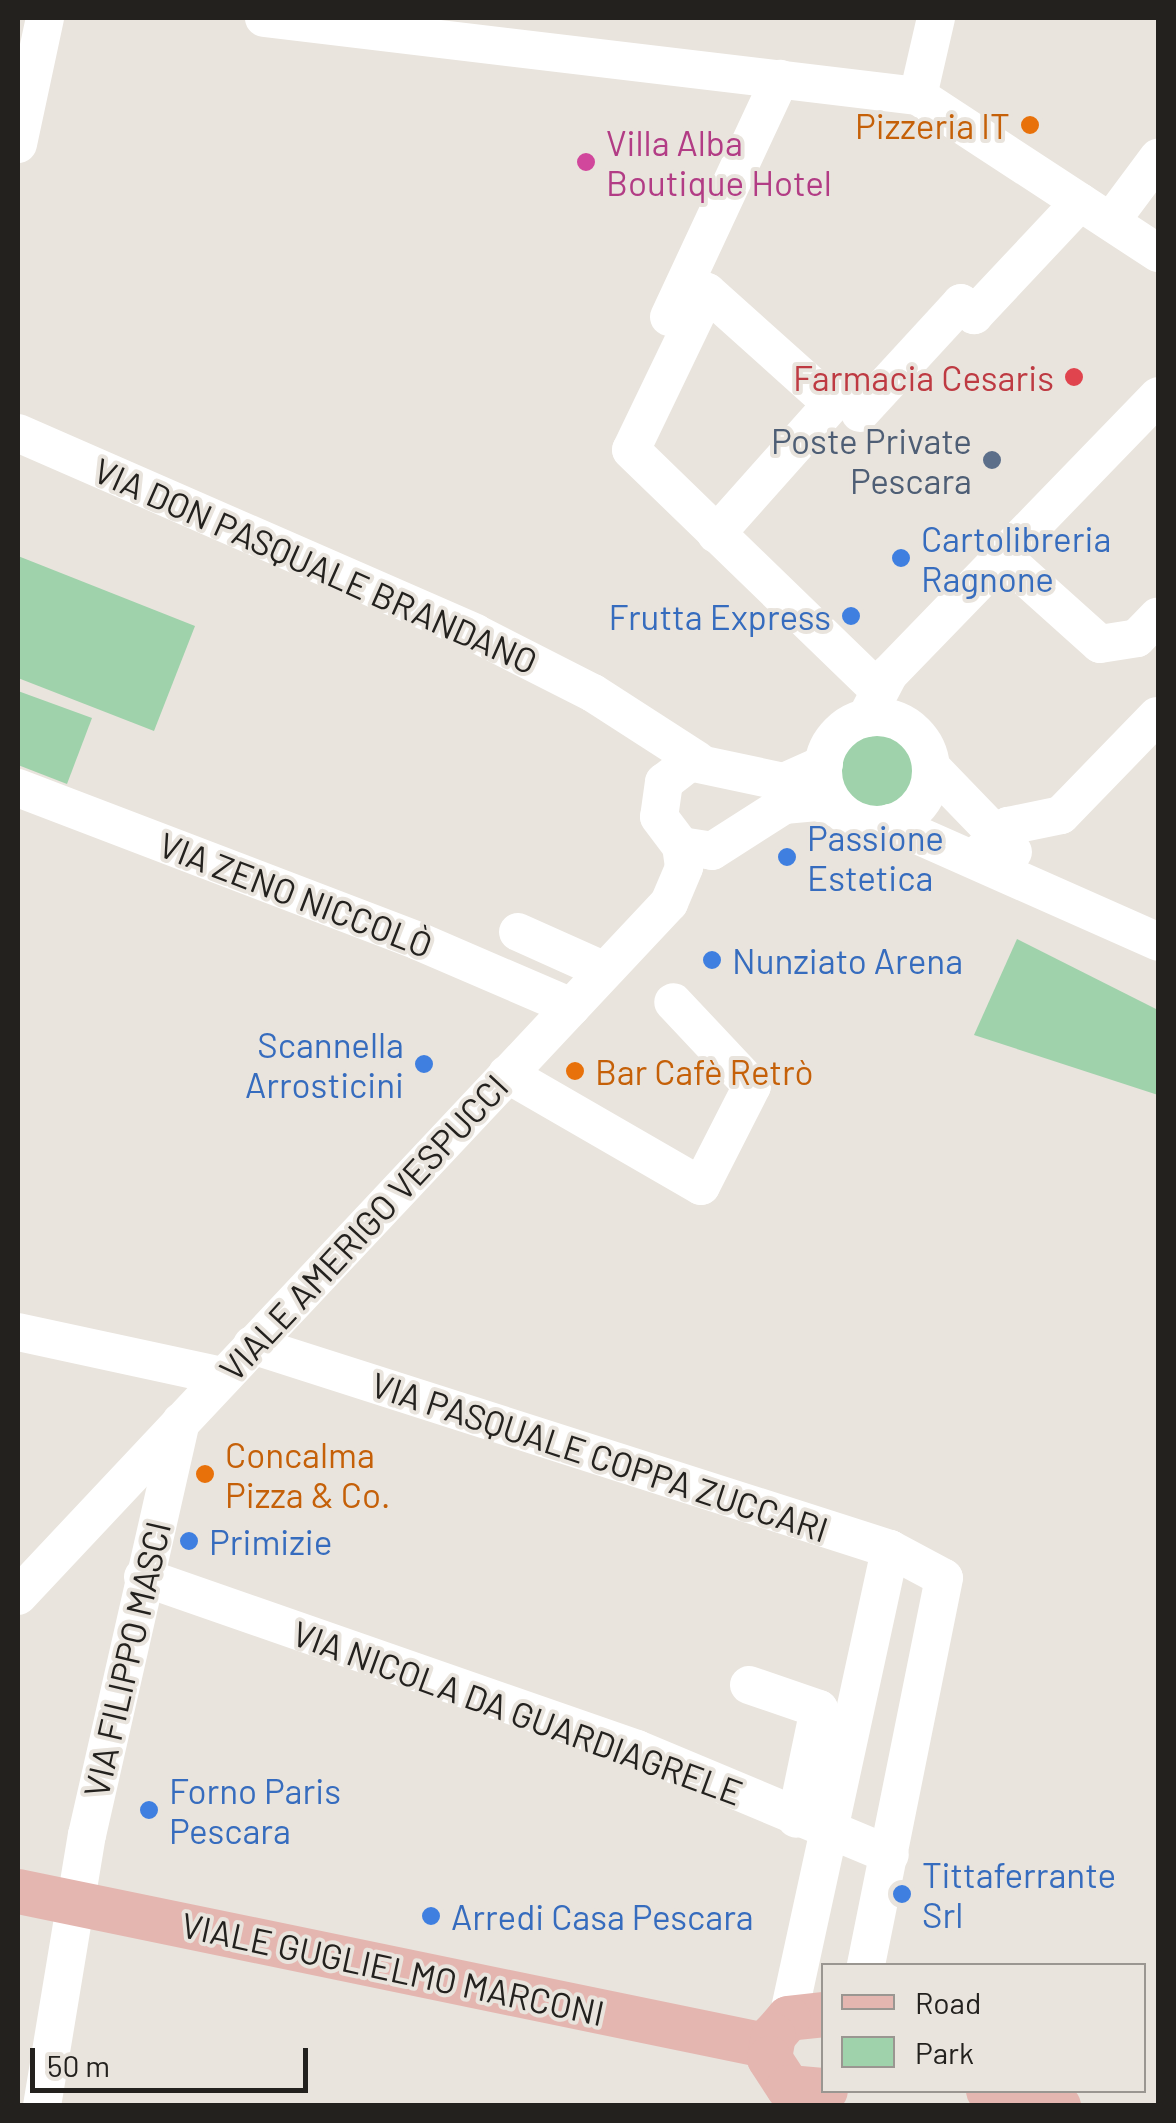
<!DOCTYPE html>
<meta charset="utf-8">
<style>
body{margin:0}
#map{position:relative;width:1176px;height:2123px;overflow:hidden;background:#e9e4dd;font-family:Barlow,sans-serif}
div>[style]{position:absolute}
.green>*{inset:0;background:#9fd2ab}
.round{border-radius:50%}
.minor>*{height:38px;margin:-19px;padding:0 19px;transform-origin:19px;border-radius:19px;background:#fff}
.minor>.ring{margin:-19px;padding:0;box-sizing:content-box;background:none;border:38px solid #fff;border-radius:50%}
.major>*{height:45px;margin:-22.5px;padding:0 22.5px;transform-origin:22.5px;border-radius:22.5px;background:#e4b6b0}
.dots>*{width:28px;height:28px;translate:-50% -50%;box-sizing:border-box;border:5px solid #e9e4dd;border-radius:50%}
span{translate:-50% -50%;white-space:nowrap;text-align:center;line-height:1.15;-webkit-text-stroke:8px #e9e4dd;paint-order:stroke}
.food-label{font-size:35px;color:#c56008}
.right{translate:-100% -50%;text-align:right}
.left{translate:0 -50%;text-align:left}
.hotel-label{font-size:35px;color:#b23c85}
.health-label{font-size:35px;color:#be3a42}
.service-label{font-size:35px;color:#4e5e75}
.shop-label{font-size:35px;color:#366cbe}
.street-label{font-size:35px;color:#23211e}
.frame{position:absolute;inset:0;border:20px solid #23211e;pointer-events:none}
.legend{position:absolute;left:821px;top:1963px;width:325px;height:130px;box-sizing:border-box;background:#e9e4dd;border:2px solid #9a9691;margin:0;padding:12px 18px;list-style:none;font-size:30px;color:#23211e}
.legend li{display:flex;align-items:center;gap:20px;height:50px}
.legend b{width:50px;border:2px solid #9a9691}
.scale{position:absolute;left:30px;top:2048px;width:278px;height:45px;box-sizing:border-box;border:5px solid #23211e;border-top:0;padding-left:12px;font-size:30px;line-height:35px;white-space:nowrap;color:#23211e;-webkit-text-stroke:8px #e9e4dd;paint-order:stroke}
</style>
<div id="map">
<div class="green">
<div style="clip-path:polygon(18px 556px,195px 626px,154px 731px,18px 678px)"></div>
<div style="clip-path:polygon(18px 691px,92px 718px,67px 784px,18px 765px)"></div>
<div class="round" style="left:841px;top:735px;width:72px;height:72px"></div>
<div style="clip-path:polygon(1017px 939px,1158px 1010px,1158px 1095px,974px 1035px)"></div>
</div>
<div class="minor">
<div style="left:264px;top:18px;width:659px;rotate:6.8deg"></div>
<div style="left:918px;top:96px;width:287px;rotate:33.2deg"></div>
<div style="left:918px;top:96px;width:80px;rotate:-77deg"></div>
<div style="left:18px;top:144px;width:129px;rotate:-77.9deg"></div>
<div style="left:1111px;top:221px;width:79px;rotate:-53.3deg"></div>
<div style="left:669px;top:317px;width:263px;rotate:-65deg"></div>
<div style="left:832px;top:404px;width:168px;rotate:-138.1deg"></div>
<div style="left:707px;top:292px;width:175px;rotate:115.7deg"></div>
<div style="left:631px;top:450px;width:344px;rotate:44.1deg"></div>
<div style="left:860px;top:413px;width:149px;rotate:-47.4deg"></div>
<div style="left:961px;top:303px;width:18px;rotate:43deg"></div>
<div style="left:974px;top:315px;width:155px;rotate:-46.8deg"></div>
<div style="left:18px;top:433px;width:499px;rotate:23.6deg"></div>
<div style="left:475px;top:633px;width:132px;rotate:27deg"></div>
<div style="left:593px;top:693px;width:124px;rotate:32.8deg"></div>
<div style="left:716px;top:534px;width:186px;rotate:-48.3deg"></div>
<div style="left:1003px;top:557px;width:130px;rotate:41.9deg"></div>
<div style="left:1100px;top:644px;width:37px;rotate:-9deg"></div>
<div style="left:1137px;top:638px;width:30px;rotate:-46deg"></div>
<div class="ring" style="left:823px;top:717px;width:70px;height:70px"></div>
<div style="left:866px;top:718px;width:50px;rotate:-62.4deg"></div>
<div style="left:889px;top:674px;width:387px;rotate:-45.9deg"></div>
<div style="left:824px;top:764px;width:44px;rotate:155.8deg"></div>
<div style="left:784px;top:782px;width:96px;rotate:-168deg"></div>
<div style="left:690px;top:762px;width:33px;rotate:142deg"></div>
<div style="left:664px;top:782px;width:35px;rotate:98deg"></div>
<div style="left:659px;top:817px;width:36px;rotate:53deg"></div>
<div style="left:681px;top:846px;width:31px;rotate:9deg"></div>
<div style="left:712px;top:851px;width:85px;rotate:-32.6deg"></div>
<div style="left:784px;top:805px;width:33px;rotate:-5deg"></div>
<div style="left:817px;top:802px;width:23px;rotate:18deg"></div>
<div style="left:931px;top:767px;width:118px;rotate:46deg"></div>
<div style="left:18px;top:788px;width:428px;rotate:20.9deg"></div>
<div style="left:418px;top:941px;width:167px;rotate:23.3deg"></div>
<div style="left:890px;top:823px;width:293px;rotate:23.9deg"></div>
<div style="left:976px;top:857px;width:45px;rotate:-44.1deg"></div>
<div style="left:1008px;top:826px;width:54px;rotate:-11.7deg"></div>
<div style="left:1061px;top:815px;width:138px;rotate:-45.9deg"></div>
<div style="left:518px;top:932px;width:95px;rotate:24.1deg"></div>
<div style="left:507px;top:1074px;width:224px;rotate:30deg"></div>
<div style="left:701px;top:1186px;width:112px;rotate:-63deg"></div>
<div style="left:752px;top:1086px;width:115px;rotate:-133.2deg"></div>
<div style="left:18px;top:1332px;width:209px;rotate:12.2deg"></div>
<div style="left:252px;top:1345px;width:670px;rotate:17.73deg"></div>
<div style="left:890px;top:1549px;width:61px;rotate:28.2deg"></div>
<div style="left:944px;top:1578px;width:396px;rotate:101.4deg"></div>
<div style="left:143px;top:1577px;width:523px;rotate:19.2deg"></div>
<div style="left:637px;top:1749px;width:274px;rotate:22.7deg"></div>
<div style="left:18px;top:1596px;width:951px;rotate:-46.79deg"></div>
<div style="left:669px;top:903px;width:39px;rotate:-67deg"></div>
<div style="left:684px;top:867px;width:21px;rotate:-98deg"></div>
<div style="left:749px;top:1685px;width:74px;rotate:18.9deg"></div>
<div style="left:819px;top:1709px;width:112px;rotate:101.8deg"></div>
<div style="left:788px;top:2018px;width:480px;rotate:-77.7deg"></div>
<div style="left:42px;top:2106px;width:275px;rotate:-80.6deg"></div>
<div style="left:87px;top:1835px;width:424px;rotate:-77.2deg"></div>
</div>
<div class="major">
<div style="left:18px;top:1891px;width:767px;rotate:11.66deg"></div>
<div style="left:824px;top:2014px;width:36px;rotate:174deg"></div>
<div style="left:788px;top:2018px;width:23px;rotate:131deg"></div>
<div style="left:773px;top:2035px;width:23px;rotate:100deg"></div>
<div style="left:769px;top:2058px;width:35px;rotate:57deg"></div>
<div style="left:788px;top:2087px;width:37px;rotate:5deg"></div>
<div style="left:988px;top:2090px;width:72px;rotate:12.9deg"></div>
</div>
<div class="dots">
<div style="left:1030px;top:125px;background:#e8710a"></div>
<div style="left:586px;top:162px;background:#d1479c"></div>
<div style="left:1074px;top:377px;background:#e0444e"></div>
<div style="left:992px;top:460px;background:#5c6f8a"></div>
<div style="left:901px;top:558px;background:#3f7fe0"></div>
<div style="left:851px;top:616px;background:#3f7fe0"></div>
<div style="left:787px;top:857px;background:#3f7fe0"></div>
<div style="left:712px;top:960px;background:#3f7fe0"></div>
<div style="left:424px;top:1064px;background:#3f7fe0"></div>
<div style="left:575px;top:1071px;background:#e8710a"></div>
<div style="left:205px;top:1474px;background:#e8710a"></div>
<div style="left:189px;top:1541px;background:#3f7fe0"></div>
<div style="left:149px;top:1810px;background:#3f7fe0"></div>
<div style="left:902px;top:1894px;background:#3f7fe0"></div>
<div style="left:431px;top:1916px;background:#3f7fe0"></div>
</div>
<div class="food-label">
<span class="right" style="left:1010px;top:125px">Pizzeria IT</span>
<span class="left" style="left:595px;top:1071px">Bar Cafè Retrò</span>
<span class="left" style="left:225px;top:1474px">Concalma<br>Pizza &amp; Co.</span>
</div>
<div class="hotel-label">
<span class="left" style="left:606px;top:162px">Villa Alba<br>Boutique Hotel</span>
</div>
<div class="health-label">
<span class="right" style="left:1054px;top:377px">Farmacia Cesaris</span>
</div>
<div class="service-label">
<span class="right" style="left:972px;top:460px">Poste Private<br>Pescara</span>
</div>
<div class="shop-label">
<span class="left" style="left:921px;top:558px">Cartolibreria<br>Ragnone</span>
<span class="right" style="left:831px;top:616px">Frutta Express</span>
<span class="left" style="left:807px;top:857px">Passione<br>Estetica</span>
<span class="left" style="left:732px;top:960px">Nunziato Arena</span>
<span class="right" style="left:404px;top:1064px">Scannella<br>Arrosticini</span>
<span class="left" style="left:209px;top:1541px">Primizie</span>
<span class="left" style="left:169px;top:1810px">Forno Paris<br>Pescara</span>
<span class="left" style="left:922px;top:1894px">Tittaferrante<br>Srl</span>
<span class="left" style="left:451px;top:1916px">Arredi Casa Pescara</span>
</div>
<div class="street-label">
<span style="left:316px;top:565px;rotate:24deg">VIA DON PASQUALE BRANDANO</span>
<span style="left:296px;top:894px;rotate:21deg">VIA ZENO NICCOLÒ</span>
<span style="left:363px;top:1227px;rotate:-47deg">VIALE AMERIGO VESPUCCI</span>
<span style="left:600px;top:1456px;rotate:18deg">VIA PASQUALE COPPA ZUCCARI</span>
<span style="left:126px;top:1659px;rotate:-77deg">VIA FILIPPO MASCI</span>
<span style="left:518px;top:1712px;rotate:20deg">VIA NICOLA DA GUARDIAGRELE</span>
<span style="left:393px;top:1968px;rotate:12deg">VIALE GUGLIELMO MARCONI</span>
</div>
<div class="frame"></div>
<ul class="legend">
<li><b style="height:12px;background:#e4b6b0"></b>Road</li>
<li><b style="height:28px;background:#9fd2ab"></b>Park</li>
</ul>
<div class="scale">50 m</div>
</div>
